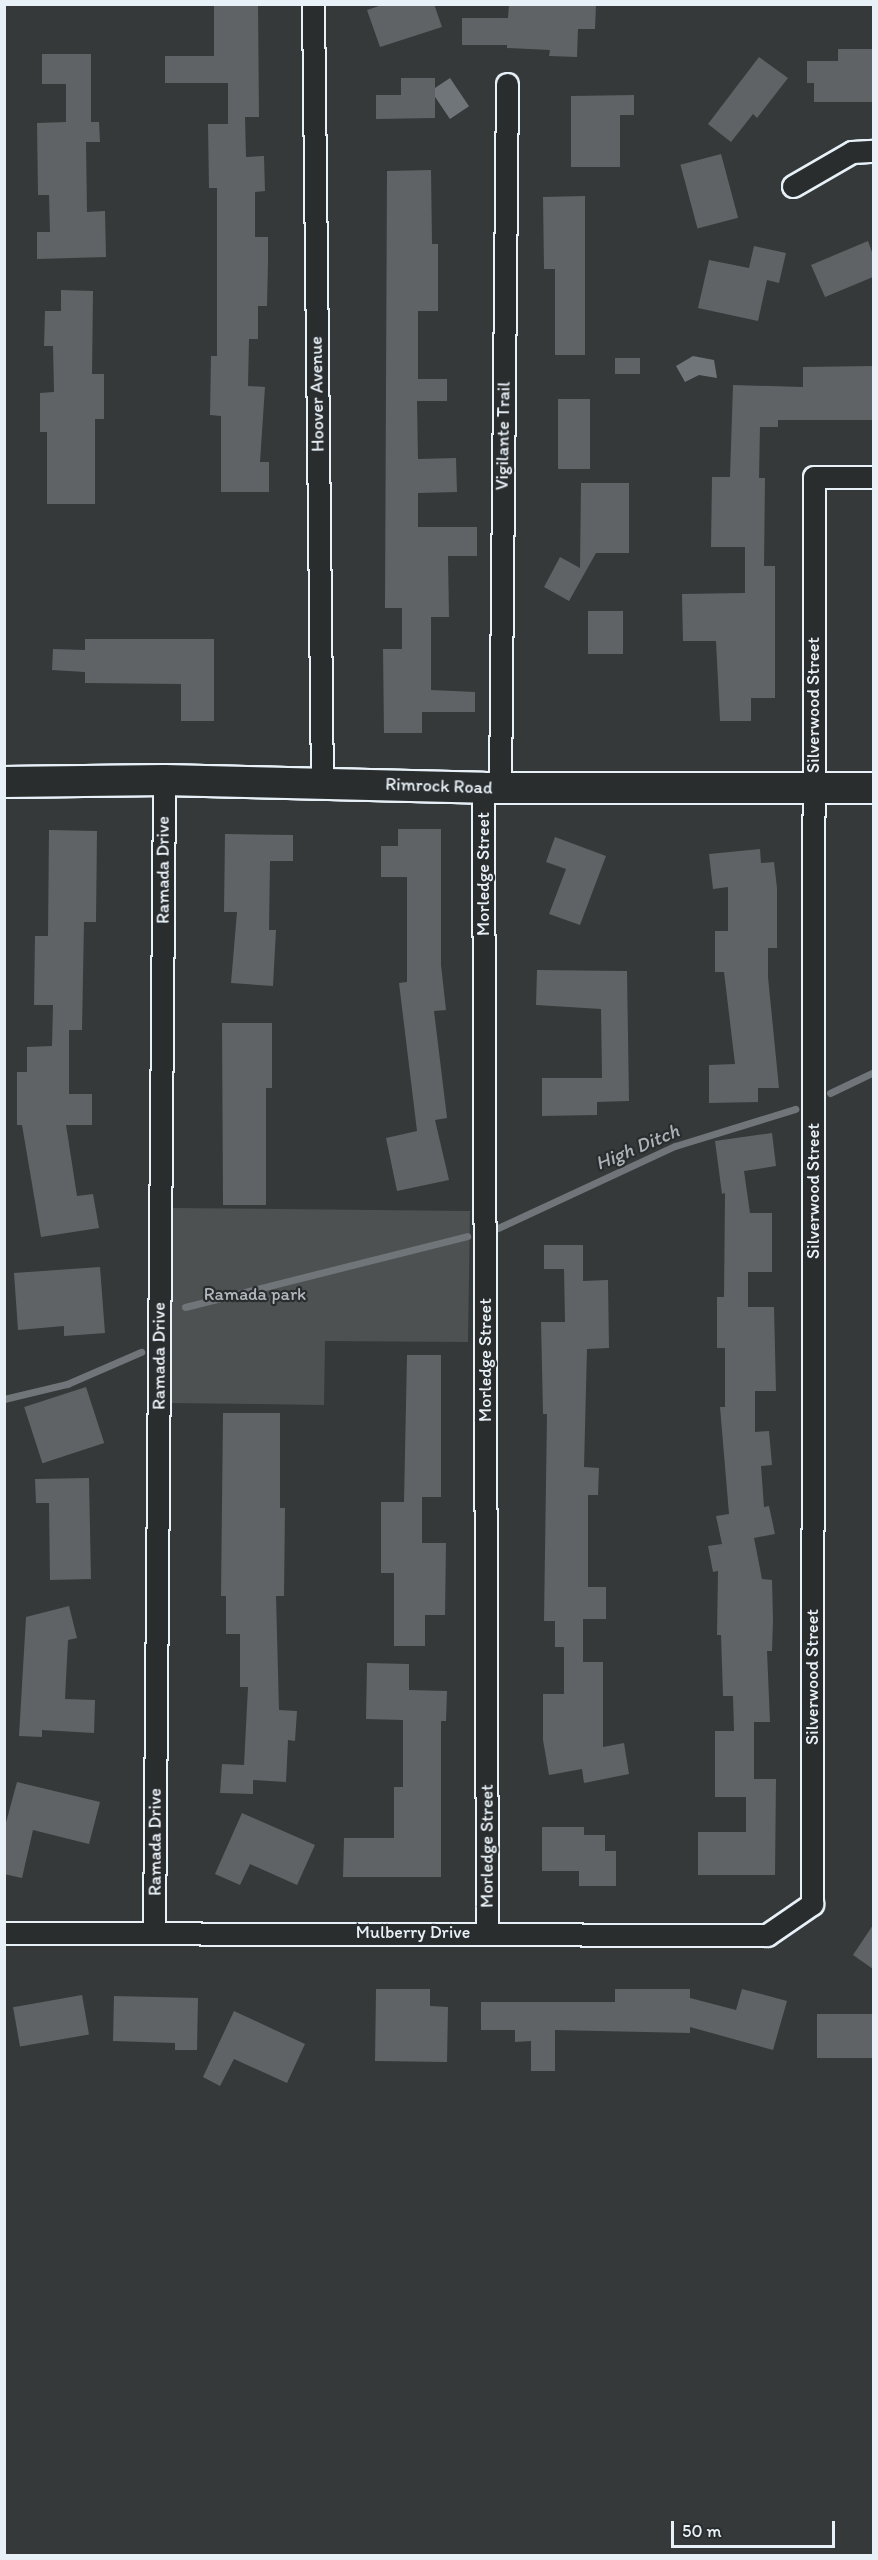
<!DOCTYPE html>
<style>
body{margin:0}
#map{position:relative;width:878px;height:2560px;overflow:hidden;background:#35393a;font-family:Itim,sans-serif}
div>[style]{position:absolute}
.green>*{inset:0;background:#4d5152}
.water>*{inset:0;background:#707579;transform-origin:0 0}
.stream>*{height:7px;margin:-3.5px;padding:0 3.5px;transform-origin:3.5px;border-radius:3.5px;background:#707579}
.building>*{inset:0;background:#5f6365;transform-origin:0 0}
.roads{filter:drop-shadow(2px 0 #e8f1f8) drop-shadow(-2px 0 #e8f1f8) drop-shadow(0 2px #e8f1f8) drop-shadow(0 -2px #e8f1f8)}
.minor>*{height:21px;margin:-10.5px;padding:0 10.5px;transform-origin:10.5px;border-radius:10.5px;background:#2a2d2e}
.secondary>*{height:30px;margin:-15px;padding:0 15px;transform-origin:15px;border-radius:15px;background:#2a2d2e}
span{translate:-50% -50%;white-space:nowrap;text-align:center;line-height:1.15;-webkit-text-stroke:4.5px #2a2d2e;paint-order:stroke}
.street-label{font-size:18px;color:#e8f1f8}
.park-label{font-size:18px;color:#b2b9be}
.water-label{font-size:20px;color:#acb3b8;font-style:italic}
.frame{position:absolute;inset:0;border:6px solid #e8f1f8;pointer-events:none}
.scale{position:absolute;left:671px;top:2521px;width:164px;height:27px;box-sizing:border-box;border:3px solid #e8f1f8;border-top:0;padding-left:8px;font-size:18px;line-height:21px;white-space:nowrap;color:#e8f1f8;-webkit-text-stroke:4px #2a2d2e;paint-order:stroke}
</style>
<div id="map">
<div class="green">
<div style="clip-path:polygon(171px 1208px,470px 1211px,468px 1342px,325px 1341px,324px 1405px,169px 1403px)"></div>
</div>
<div class="water">
<div style="left:450px;top:78px;width:34px;height:23px;rotate:56deg"></div>
<div style="clip-path:polygon(693px 356px,714px 360px,717px 378px,699px 375px,685px 382px,676px 366px)"></div>
</div>
<div class="stream">
<div style="left:830px;top:1093px;width:49px;rotate:-25.5deg"></div>
<div style="left:498px;top:1228px;width:195px;rotate:-24.9deg"></div>
<div style="left:675px;top:1146px;width:126px;rotate:-17.1deg"></div>
<div style="left:185px;top:1307px;width:291px;rotate:-14.1deg"></div>
<div style="left:4px;top:1399px;width:65px;rotate:-13.4deg"></div>
<div style="left:67px;top:1384px;width:81px;rotate:-23.4deg"></div>
</div>
<div class="building">
<div style="clip-path:polygon(214px 4px,258px 4px,259px 117px,245px 117px,246px 157px,264px 156px,265px 191px,255px 192px,255px 237px,268px 237px,268px 263px,267px 306px,258px 306px,258px 339px,249px 339px,248px 386px,265px 387px,260px 462px,269px 462px,269px 492px,221px 492px,221px 416px,210px 415px,211px 356px,217px 356px,217px 188px,209px 188px,208px 124px,228px 124px,228px 83px,165px 83px,165px 56px,214px 56px)"></div>
<div style="clip-path:polygon(385px 4px,434px 4px,442px 27px,380px 47px,367px 10px)"></div>
<div style="clip-path:polygon(509px 4px,596px 4px,595px 29px,578px 29px,577px 57px,549px 56px,550px 50px,507px 48px,507px 45px,462px 45px,462px 18px,508px 18px)"></div>
<div style="clip-path:polygon(838px 49px,873px 49px,873px 102px,814px 102px,814px 83px,807px 83px,807px 61px,838px 61px)"></div>
<div style="clip-path:polygon(42px 54px,91px 54px,91px 122px,99px 122px,100px 142px,86px 142px,87px 212px,105px 211px,106px 257px,37px 259px,37px 232px,50px 232px,49px 195px,38px 195px,37px 123px,66px 122px,66px 84px,42px 84px)"></div>
<div style="clip-path:polygon(759px 57px,788px 78px,757px 118px,753px 114px,731px 142px,708px 124px)"></div>
<div style="clip-path:polygon(401px 78px,435px 78px,435px 118px,376px 119px,376px 95px,401px 95px)"></div>
<div style="clip-path:polygon(634px 95px,634px 115px,620px 115px,620px 167px,571px 167px,571px 96px)"></div>
<div style="left:721px;top:154px;width:66px;height:42px;rotate:75deg"></div>
<div style="clip-path:polygon(431px 170px,432px 244px,438px 244px,438px 311px,418px 311px,418px 379px,447px 379px,447px 401px,417px 401px,418px 459px,456px 458px,457px 492px,418px 493px,418px 527px,477px 527px,477px 556px,448px 556px,449px 617px,431px 617px,431px 690px,475px 692px,475px 712px,422px 712px,422px 733px,384px 733px,383px 649px,402px 649px,402px 608px,385px 608px,387px 171px)"></div>
<div style="clip-path:polygon(585px 196px,585px 355px,555px 355px,555px 269px,544px 269px,543px 197px)"></div>
<div style="clip-path:polygon(868px 241px,873px 255px,873px 277px,825px 297px,811px 265px)"></div>
<div style="clip-path:polygon(754px 246px,786px 253px,779px 283px,767px 280px,758px 321px,698px 308px,709px 260px,749px 268px)"></div>
<div style="clip-path:polygon(61px 290px,93px 291px,92px 374px,104px 374px,104px 419px,95px 419px,95px 504px,47px 504px,47px 432px,40px 432px,40px 393px,54px 392px,53px 346px,44px 346px,45px 311px,61px 311px)"></div>
<div style="left:615px;top:358px;width:25px;height:16px"></div>
<div style="clip-path:polygon(873px 366px,873px 420px,778px 420px,778px 427px,760px 427px,759px 478px,765px 478px,764px 566px,775px 566px,775px 698px,751px 698px,751px 721px,720px 721px,716px 641px,683px 641px,682px 594px,745px 593px,745px 547px,711px 547px,712px 477px,730px 477px,733px 385px,803px 387px,803px 367px)"></div>
<div style="left:558px;top:399px;width:32px;height:70px"></div>
<div style="clip-path:polygon(581px 483px,629px 483px,629px 553px,596px 553px,569px 601px,544px 587px,560px 557px,580px 568px)"></div>
<div style="left:588px;top:611px;width:35px;height:43px"></div>
<div style="clip-path:polygon(85px 639px,214px 639px,214px 721px,181px 721px,181px 684px,85px 683px,85px 672px,52px 670px,53px 649px,85px 650px)"></div>
<div style="clip-path:polygon(398px 829px,441px 829px,441px 965px,446px 1010px,434px 1011px,447px 1118px,435px 1120px,449px 1180px,397px 1191px,386px 1138px,417px 1131px,399px 983px,407px 982px,407px 877px,381px 877px,381px 846px,398px 846px)"></div>
<div style="clip-path:polygon(49px 830px,97px 831px,96px 922px,84px 922px,82px 1030px,69px 1030px,69px 1094px,92px 1094px,92px 1125px,66px 1125px,77px 1196px,93px 1194px,99px 1228px,41px 1237px,22px 1125px,17px 1125px,17px 1072px,27px 1072px,27px 1047px,52px 1046px,53px 1005px,34px 1005px,35px 936px,48px 936px)"></div>
<div style="clip-path:polygon(225px 834px,293px 835px,293px 861px,270px 861px,269px 930px,276px 930px,273px 986px,231px 983px,237px 912px,224px 912px)"></div>
<div style="clip-path:polygon(555px 837px,606px 856px,580px 925px,549px 914px,566px 869px,546px 862px)"></div>
<div style="clip-path:polygon(760px 849px,761px 863px,774px 862px,777px 888px,777px 948px,768px 948px,768px 977px,779px 1088px,758px 1088px,758px 1102px,709px 1103px,709px 1065px,735px 1064px,724px 972px,715px 972px,715px 931px,728px 931px,728px 887px,713px 889px,709px 854px)"></div>
<div style="clip-path:polygon(537px 970px,627px 971px,629px 1101px,597px 1102px,597px 1115px,542px 1116px,542px 1078px,602px 1078px,601px 1009px,536px 1005px)"></div>
<div style="clip-path:polygon(222px 1023px,272px 1023px,272px 1088px,266px 1088px,266px 1205px,223px 1205px)"></div>
<div style="clip-path:polygon(772px 1133px,776px 1166px,744px 1171px,750px 1213px,772px 1213px,772px 1272px,748px 1272px,748px 1307px,774px 1307px,776px 1391px,755px 1391px,755px 1432px,769px 1431px,772px 1465px,761px 1466px,764px 1507px,769px 1506px,775px 1534px,754px 1538px,762px 1579px,772px 1580px,773px 1620px,772px 1651px,767px 1651px,770px 1722px,754px 1722px,754px 1779px,776px 1779px,775px 1875px,698px 1875px,698px 1832px,746px 1832px,746px 1797px,715px 1797px,715px 1731px,734px 1731px,733px 1696px,723px 1696px,721px 1635px,717px 1635px,718px 1571px,713px 1572px,708px 1546px,722px 1544px,716px 1516px,729px 1514px,720px 1407px,725px 1407px,725px 1348px,717px 1348px,717px 1297px,724px 1297px,725px 1193px,722px 1194px,715px 1141px)"></div>
<div style="clip-path:polygon(544px 1245px,583px 1245px,583px 1281px,608px 1280px,609px 1348px,587px 1349px,584px 1467px,599px 1468px,598px 1495px,588px 1495px,588px 1587px,606px 1587px,606px 1619px,583px 1619px,583px 1662px,603px 1662px,603px 1747px,624px 1743px,629px 1774px,584px 1783px,582px 1769px,549px 1775px,543px 1740px,543px 1694px,564px 1694px,564px 1647px,555px 1647px,555px 1621px,544px 1621px,547px 1414px,543px 1414px,541px 1322px,565px 1322px,564px 1269px,544px 1269px)"></div>
<div style="clip-path:polygon(100px 1267px,105px 1333px,64px 1336px,64px 1326px,18px 1330px,14px 1273px)"></div>
<div style="clip-path:polygon(407px 1355px,441px 1355px,441px 1497px,422px 1497px,422px 1543px,446px 1543px,445px 1615px,425px 1615px,425px 1646px,394px 1646px,394px 1573px,381px 1573px,381px 1502px,404px 1502px)"></div>
<div style="left:86px;top:1387px;width:59px;height:65px;rotate:72deg"></div>
<div style="clip-path:polygon(223px 1413px,280px 1413px,280px 1508px,285px 1508px,284px 1596px,276px 1596px,279px 1710px,297px 1711px,295px 1741px,288px 1740px,286px 1782px,253px 1780px,253px 1794px,220px 1793px,222px 1764px,244px 1765px,248px 1687px,240px 1687px,240px 1634px,226px 1634px,226px 1596px,221px 1596px)"></div>
<div style="clip-path:polygon(89px 1478px,91px 1579px,50px 1580px,49px 1503px,36px 1503px,35px 1479px)"></div>
<div style="clip-path:polygon(69px 1606px,77px 1638px,68px 1640px,65px 1699px,95px 1700px,94px 1733px,42px 1730px,42px 1737px,19px 1736px,26px 1617px)"></div>
<div style="clip-path:polygon(367px 1663px,409px 1664px,409px 1690px,447px 1691px,446px 1721px,441px 1721px,441px 1877px,343px 1877px,344px 1838px,394px 1838px,394px 1787px,403px 1787px,403px 1720px,366px 1719px)"></div>
<div style="clip-path:polygon(17px 1782px,100px 1802px,89px 1844px,33px 1830px,22px 1878px,4px 1874px,4px 1830px)"></div>
<div style="clip-path:polygon(242px 1813px,315px 1845px,297px 1885px,250px 1864px,240px 1885px,215px 1874px)"></div>
<div style="clip-path:polygon(542px 1827px,584px 1827px,584px 1835px,605px 1835px,605px 1851px,616px 1851px,616px 1886px,579px 1886px,579px 1871px,542px 1871px)"></div>
<div style="clip-path:polygon(873px 1925px,873px 1969px,853px 1955px)"></div>
<div style="clip-path:polygon(376px 1989px,430px 1989px,430px 2006px,448px 2007px,447px 2062px,375px 2061px)"></div>
<div style="clip-path:polygon(615px 1989px,690px 1989px,690px 1998px,736px 2010px,742px 1989px,787px 2001px,773px 2050px,690px 2027px,690px 2033px,555px 2030px,555px 2071px,531px 2071px,531px 2041px,515px 2042px,515px 2030px,481px 2030px,481px 2002px,615px 2002px)"></div>
<div style="left:82px;top:1995px;width:40px;height:70px;rotate:80deg"></div>
<div style="clip-path:polygon(114px 1996px,198px 1998px,197px 2050px,175px 2050px,175px 2043px,113px 2041px)"></div>
<div style="clip-path:polygon(234px 2011px,305px 2044px,287px 2083px,234px 2059px,220px 2086px,203px 2077px)"></div>
<div style="left:873px;top:2014px;width:44px;height:56px;rotate:90deg"></div>
</div>
<div class="roads">
<div class="minor">
<div style="left:313px;top:4px;width:779px;rotate:89.34deg"></div>
<div style="left:793px;top:186px;width:68px;rotate:-30deg"></div>
<div style="left:852px;top:152px;width:22px;rotate:-3deg"></div>
<div style="left:483px;top:788px;width:1144px;rotate:89.8deg"></div>
<div style="left:500px;top:788px;width:704px;rotate:-89.43deg"></div>
<div style="left:154px;top:1932px;width:1152px;rotate:-89.5deg"></div>
<div style="left:4px;top:1933px;width:763px;rotate:0.15deg"></div>
<div style="left:767px;top:1935px;width:55px;rotate:-34.6deg"></div>
<div style="left:812px;top:1904px;width:1427px;rotate:-89.92deg"></div>
<div style="left:814px;top:477px;width:60px"></div>
</div>
<div class="secondary">
<div style="left:4px;top:782px;width:160px;rotate:-0.7deg"></div>
<div style="left:164px;top:780px;width:319px;rotate:1.4deg"></div>
<div style="left:483px;top:788px;width:391px"></div>
</div>
</div>
<div class="street-label">
<span style="left:317px;top:394px;rotate:-91deg">Hoover Avenue</span>
<span style="left:503px;top:436px;rotate:-89deg">Vigilante Trail</span>
<span style="left:813px;top:705px;rotate:-90deg">Silverwood Street</span>
<span style="left:439px;top:786px;rotate:2deg">Rimrock Road</span>
<span style="left:163px;top:870px;rotate:-90deg">Ramada Drive</span>
<span style="left:483px;top:874px;rotate:-90deg">Morledge Street</span>
<span style="left:813px;top:1191px;rotate:-90deg">Silverwood Street</span>
<span style="left:159px;top:1356px;rotate:-90deg">Ramada Drive</span>
<span style="left:485px;top:1360px;rotate:-90deg">Morledge Street</span>
<span style="left:812px;top:1677px;rotate:-90deg">Silverwood Street</span>
<span style="left:155px;top:1842px;rotate:-90deg">Ramada Drive</span>
<span style="left:487px;top:1846px;rotate:-90deg">Morledge Street</span>
<span style="left:413px;top:1932px">Mulberry Drive</span>
</div>
<div class="park-label">
<span style="left:255px;top:1294px">Ramada park</span>
</div>
<div class="water-label">
<span style="left:637px;top:1147px;rotate:-23deg">High Ditch</span>
</div>
<div class="frame"></div>
<div class="scale">50 m</div>
</div>
